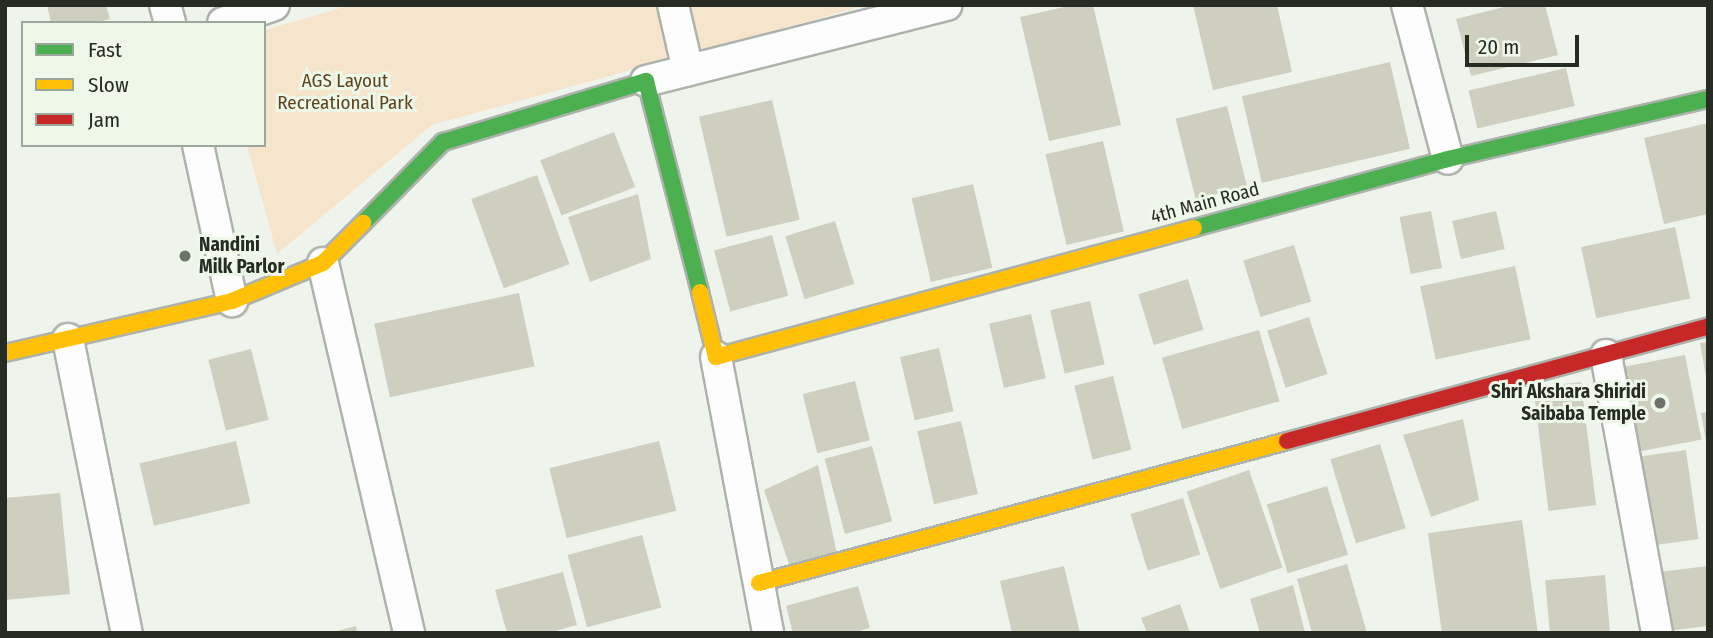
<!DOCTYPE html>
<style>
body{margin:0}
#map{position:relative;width:1713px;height:638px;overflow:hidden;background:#eef4ec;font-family:"Fira Sans Condensed",sans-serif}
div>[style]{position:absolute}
.green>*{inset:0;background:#f5e5cc}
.building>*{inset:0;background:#cecfbf;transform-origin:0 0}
.roads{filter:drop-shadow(2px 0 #aeb2ac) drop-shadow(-2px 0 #aeb2ac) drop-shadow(0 2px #aeb2ac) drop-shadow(0 -2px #aeb2ac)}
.street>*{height:30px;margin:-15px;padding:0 15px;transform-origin:15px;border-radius:15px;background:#fcfdfc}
.fast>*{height:16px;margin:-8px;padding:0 8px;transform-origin:8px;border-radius:8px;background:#4caf50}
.slow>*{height:16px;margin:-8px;padding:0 8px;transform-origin:8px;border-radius:8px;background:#ffc107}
.jam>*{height:16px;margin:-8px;padding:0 8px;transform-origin:8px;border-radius:8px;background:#c62828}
.dots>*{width:19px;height:19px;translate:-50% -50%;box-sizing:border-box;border:4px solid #edf8e8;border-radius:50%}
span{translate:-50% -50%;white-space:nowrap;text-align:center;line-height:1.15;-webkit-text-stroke:6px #edf8e8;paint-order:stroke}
.park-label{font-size:19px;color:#61431b}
.street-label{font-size:19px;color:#262b24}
.poi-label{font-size:19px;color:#262b24;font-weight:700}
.left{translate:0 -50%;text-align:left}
.right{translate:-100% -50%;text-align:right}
.frame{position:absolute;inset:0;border:7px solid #262b24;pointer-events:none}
.legend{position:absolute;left:21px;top:21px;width:245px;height:126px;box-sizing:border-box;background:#edf8e8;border:2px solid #9da69a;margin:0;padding:9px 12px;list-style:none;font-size:21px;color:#262b24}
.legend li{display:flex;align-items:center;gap:14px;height:35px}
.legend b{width:35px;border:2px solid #9da69a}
.scale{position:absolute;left:1465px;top:35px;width:114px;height:32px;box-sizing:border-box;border:4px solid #262b24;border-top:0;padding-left:9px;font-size:21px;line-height:24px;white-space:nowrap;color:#262b24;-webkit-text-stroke:5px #edf8e8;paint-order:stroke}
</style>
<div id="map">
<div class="green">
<div style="clip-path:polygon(351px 5px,867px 5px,432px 125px,277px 254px,247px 145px,264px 145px,264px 30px)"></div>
</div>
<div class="building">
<div style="clip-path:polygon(47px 5px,106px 5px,110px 19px,94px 23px,51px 23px)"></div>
<div style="clip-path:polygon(1073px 5px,1093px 5px,1121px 125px,1049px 141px,1020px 17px)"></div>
<div style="clip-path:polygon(1193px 5px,1277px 5px,1292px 72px,1213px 90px)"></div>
<div style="clip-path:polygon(1512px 5px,1545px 5px,1558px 55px,1471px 76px,1456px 19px)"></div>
<div style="left:1390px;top:62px;width:89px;height:152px;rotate:77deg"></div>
<div style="left:1566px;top:68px;width:39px;height:100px;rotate:77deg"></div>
<div style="left:772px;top:100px;width:123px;height:75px;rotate:77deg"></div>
<div style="left:1227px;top:106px;width:83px;height:53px;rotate:76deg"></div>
<div style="clip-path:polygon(1708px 123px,1708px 214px,1664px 224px,1644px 138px)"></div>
<div style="left:614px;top:132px;width:59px;height:79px;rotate:69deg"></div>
<div style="left:1103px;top:141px;width:93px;height:59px;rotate:77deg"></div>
<div style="left:537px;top:175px;width:95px;height:70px;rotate:70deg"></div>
<div style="left:973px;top:184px;width:86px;height:63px;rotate:77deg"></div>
<div style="clip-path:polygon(638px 194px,651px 259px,590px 282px,568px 217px)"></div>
<div style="left:1431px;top:211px;width:58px;height:32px;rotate:79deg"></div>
<div style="left:1496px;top:211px;width:39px;height:45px;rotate:77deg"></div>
<div style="left:835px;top:221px;width:66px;height:52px;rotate:73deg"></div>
<div style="left:1675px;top:227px;width:73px;height:96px;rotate:78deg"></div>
<div style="left:772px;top:235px;width:63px;height:60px;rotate:75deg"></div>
<div style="left:1294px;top:245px;width:59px;height:53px;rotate:73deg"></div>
<div style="left:1515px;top:266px;width:75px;height:97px;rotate:78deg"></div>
<div style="left:1188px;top:279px;width:53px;height:52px;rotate:73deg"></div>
<div style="left:519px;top:293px;width:75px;height:148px;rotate:78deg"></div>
<div style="left:1090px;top:301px;width:65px;height:41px;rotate:77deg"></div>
<div style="left:1031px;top:314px;width:66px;height:43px;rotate:77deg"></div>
<div style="left:1309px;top:317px;width:60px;height:44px;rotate:72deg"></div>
<div style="left:1259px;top:330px;width:74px;height:101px;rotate:74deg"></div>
<div style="clip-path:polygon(1708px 342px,1708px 377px,1706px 377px,1700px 343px)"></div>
<div style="left:939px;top:348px;width:65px;height:40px;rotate:77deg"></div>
<div style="left:251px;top:349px;width:73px;height:44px;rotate:76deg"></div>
<div style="left:1685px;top:355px;width:86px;height:66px;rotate:79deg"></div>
<div style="left:1113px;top:376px;width:76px;height:40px;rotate:76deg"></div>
<div style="left:855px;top:381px;width:61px;height:54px;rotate:76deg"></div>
<div style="left:1581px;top:382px;width:124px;height:48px;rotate:83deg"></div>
<div style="clip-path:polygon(1708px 412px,1708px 441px,1706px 441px,1701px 413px)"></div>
<div style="clip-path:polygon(1463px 419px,1479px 500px,1431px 517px,1403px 435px)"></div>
<div style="left:961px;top:421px;width:75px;height:45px;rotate:77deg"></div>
<div style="left:236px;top:441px;width:64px;height:99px;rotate:77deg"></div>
<div style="left:659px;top:441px;width:72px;height:113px;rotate:76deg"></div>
<div style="left:1380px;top:444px;width:88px;height:52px;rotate:73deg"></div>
<div style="left:872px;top:446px;width:78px;height:49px;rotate:75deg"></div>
<div style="left:1686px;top:450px;width:90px;height:55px;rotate:82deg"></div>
<div style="clip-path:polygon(818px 465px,837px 554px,790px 567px,764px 490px)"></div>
<div style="left:1249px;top:470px;width:103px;height:66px;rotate:71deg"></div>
<div style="left:1327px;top:486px;width:72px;height:63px;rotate:73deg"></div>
<div style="clip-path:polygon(60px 493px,70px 594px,5px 600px,5px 498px)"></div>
<div style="left:1183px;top:498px;width:59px;height:55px;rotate:73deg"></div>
<div style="left:1522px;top:520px;width:114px;height:95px;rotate:82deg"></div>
<div style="left:642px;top:535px;width:75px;height:77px;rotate:75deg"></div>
<div style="clip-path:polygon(1347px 564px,1367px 633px,1312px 633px,1297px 579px)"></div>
<div style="clip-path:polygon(1064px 566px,1080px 633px,1012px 633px,1000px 581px)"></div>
<div style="clip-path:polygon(1708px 566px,1708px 626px,1666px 631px,1659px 572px)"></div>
<div style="clip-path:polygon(563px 572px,577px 625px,548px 633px,507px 633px,495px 590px)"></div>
<div style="left:1605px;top:575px;width:56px;height:60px;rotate:85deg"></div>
<div style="clip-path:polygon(1293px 585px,1305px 633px,1260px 633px,1250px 599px)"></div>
<div style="clip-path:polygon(858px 586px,870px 628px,852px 633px,793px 633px,786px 606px)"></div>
<div style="clip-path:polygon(1180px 604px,1190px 633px,1147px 633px,1141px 618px)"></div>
<div style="clip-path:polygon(356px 626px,357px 633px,333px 633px,333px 632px)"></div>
</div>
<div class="roads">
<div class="street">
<div style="left:165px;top:5px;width:19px;rotate:74deg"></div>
<div style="left:673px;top:5px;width:67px;rotate:77deg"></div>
<div style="left:1407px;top:5px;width:159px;rotate:75.1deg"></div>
<div style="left:223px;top:23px;width:54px;rotate:-19.4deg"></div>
<div style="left:646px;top:81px;width:310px;rotate:-14.2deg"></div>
<div style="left:198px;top:145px;width:160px;rotate:77.7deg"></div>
<div style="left:323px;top:263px;width:380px;rotate:76.9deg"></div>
<div style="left:68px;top:339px;width:300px;rotate:78.7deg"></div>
<div style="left:1606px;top:355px;width:283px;rotate:79.6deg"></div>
<div style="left:716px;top:357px;width:281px;rotate:79.3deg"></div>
</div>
<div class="fast">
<div style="left:363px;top:223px;width:114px;rotate:-45.4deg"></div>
<div style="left:443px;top:142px;width:212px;rotate:-16.7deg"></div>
<div style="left:646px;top:81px;width:218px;rotate:75.6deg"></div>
<div style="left:1194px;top:228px;width:263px;rotate:-15.2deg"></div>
<div style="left:1448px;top:159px;width:267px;rotate:-13deg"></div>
</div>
<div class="slow">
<div style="left:700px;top:292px;width:67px;rotate:76.2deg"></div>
<div style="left:716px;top:357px;width:495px;rotate:-15.1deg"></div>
<div style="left:5px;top:353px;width:233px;rotate:-12.9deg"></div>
<div style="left:232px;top:301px;width:99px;rotate:-22.7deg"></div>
<div style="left:323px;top:263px;width:57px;rotate:-45deg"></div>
<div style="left:759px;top:583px;width:547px;rotate:-15.05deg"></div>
</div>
<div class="jam">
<div style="left:1287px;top:441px;width:436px;rotate:-15.2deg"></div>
</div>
</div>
<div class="dots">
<div style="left:185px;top:256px;background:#6c716a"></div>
<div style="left:1660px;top:403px;background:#6c716a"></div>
</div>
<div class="park-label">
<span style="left:345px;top:92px">AGS Layout<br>Recreational Park</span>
</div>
<div class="street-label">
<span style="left:1205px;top:203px;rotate:-15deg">4th Main Road</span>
</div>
<div class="poi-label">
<span class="left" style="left:199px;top:256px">Nandini<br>Milk Parlor</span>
<span class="right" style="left:1646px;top:403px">Shri Akshara Shiridi<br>Saibaba Temple</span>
</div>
<div class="frame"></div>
<ul class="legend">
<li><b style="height:9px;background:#4caf50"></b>Fast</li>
<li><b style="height:9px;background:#ffc107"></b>Slow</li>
<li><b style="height:9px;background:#c62828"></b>Jam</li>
</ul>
<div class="scale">20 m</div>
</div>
